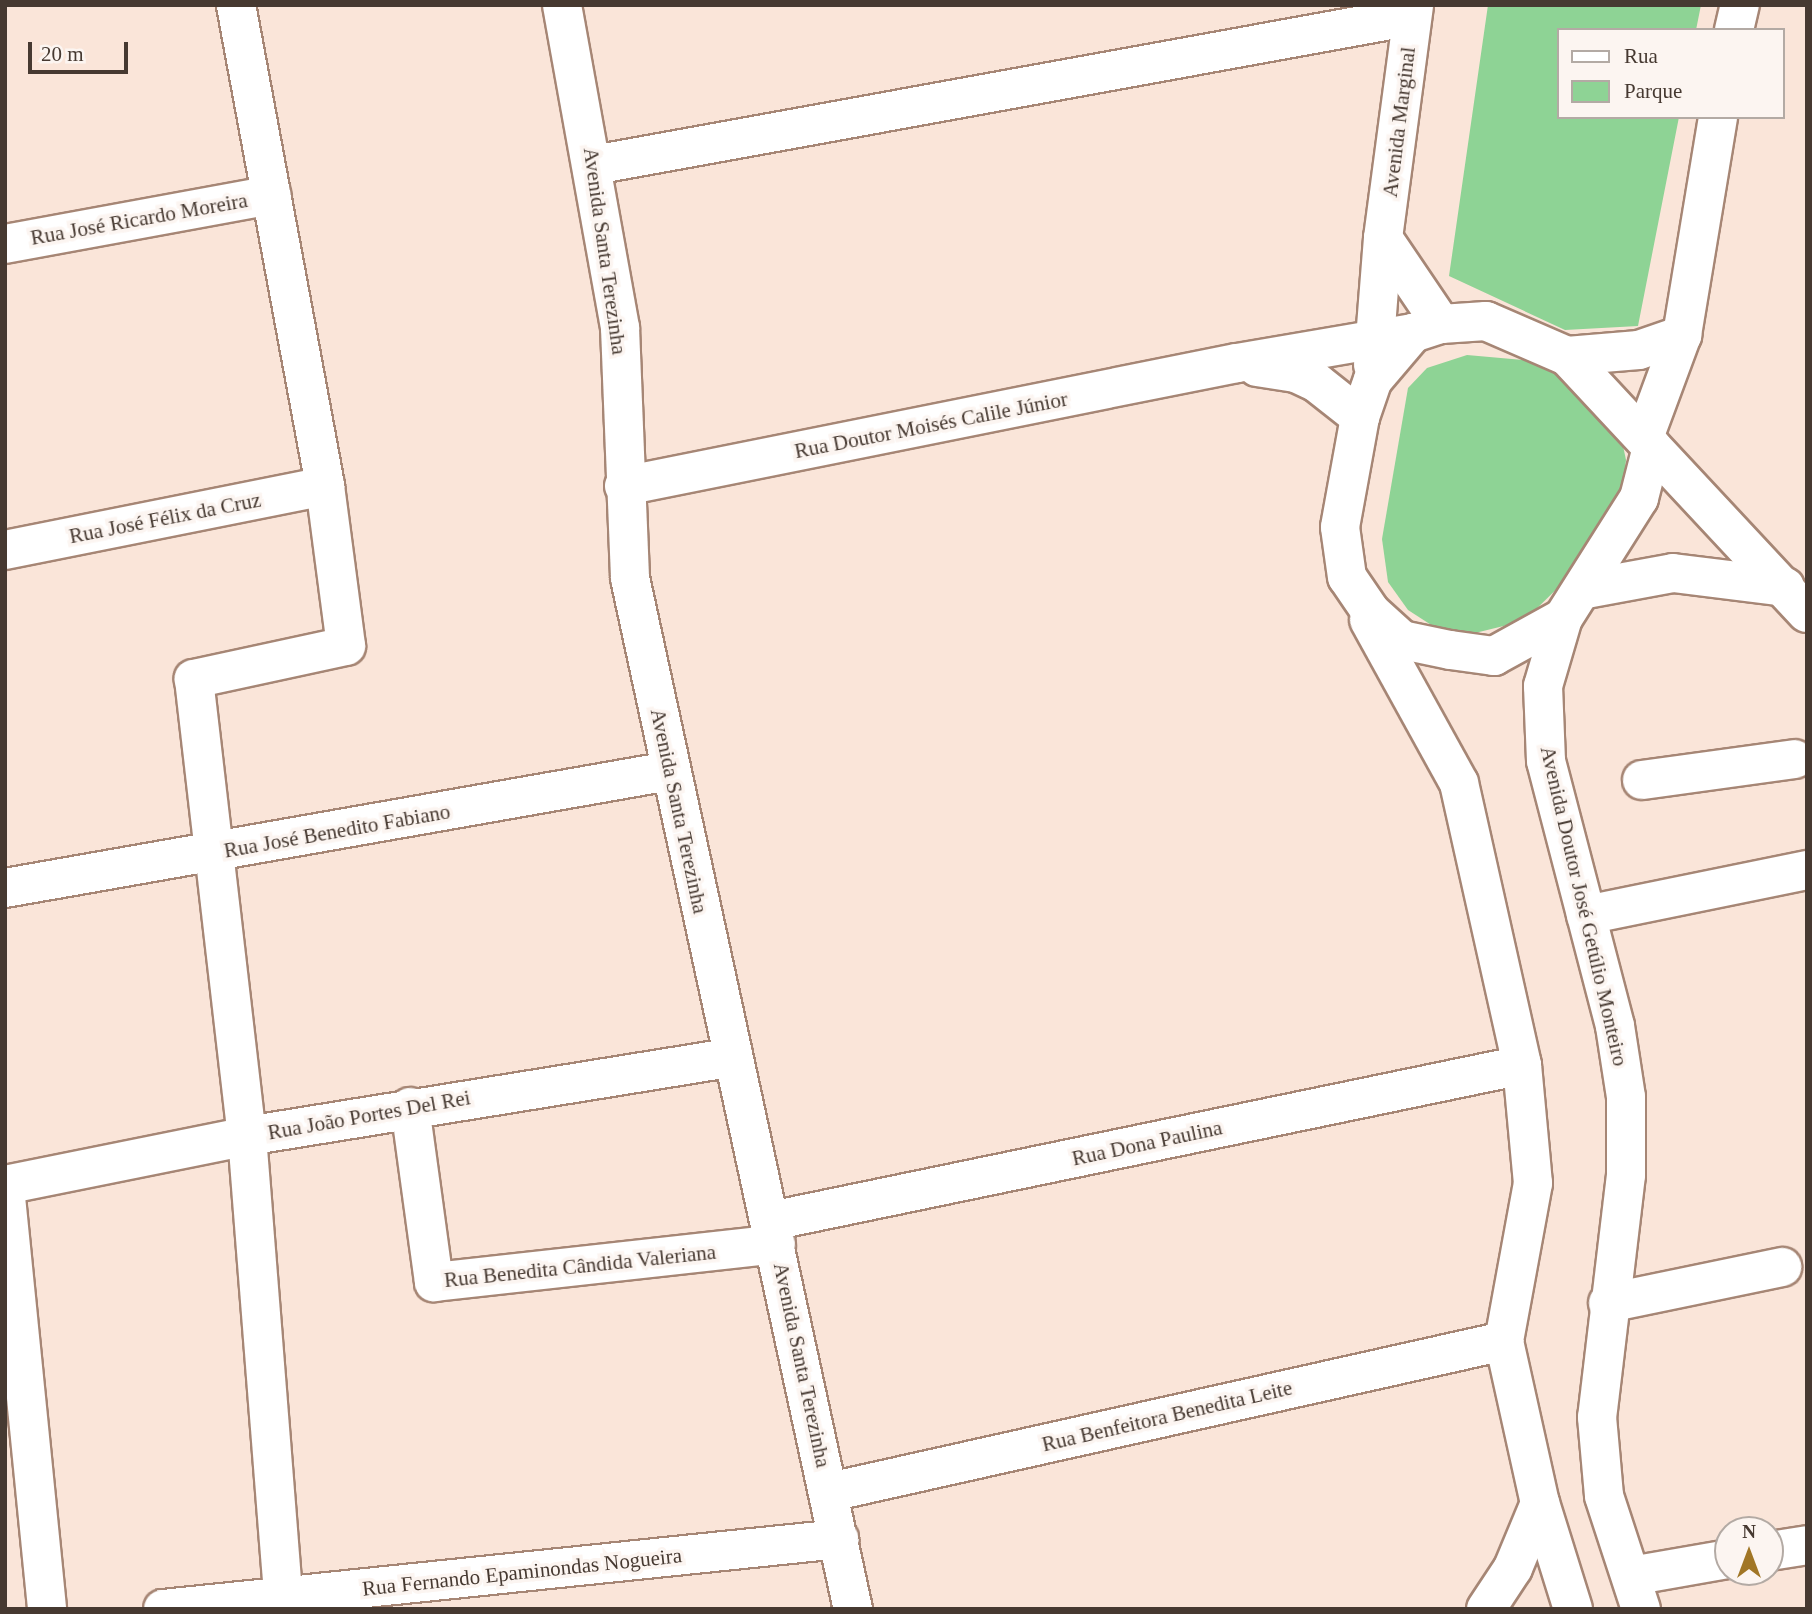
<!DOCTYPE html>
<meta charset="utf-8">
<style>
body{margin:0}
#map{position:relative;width:1812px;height:1614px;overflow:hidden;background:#fae5d9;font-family:Georgia,serif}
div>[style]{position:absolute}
.green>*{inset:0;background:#8ed395}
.roads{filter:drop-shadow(2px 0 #a68675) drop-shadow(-2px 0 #a68675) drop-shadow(0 2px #a68675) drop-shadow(0 -2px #a68675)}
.minor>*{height:38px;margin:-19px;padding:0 19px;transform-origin:19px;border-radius:19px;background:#fff}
span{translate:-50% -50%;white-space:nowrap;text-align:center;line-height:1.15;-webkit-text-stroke:7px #fcf5f1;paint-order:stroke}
.street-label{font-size:21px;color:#463931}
.frame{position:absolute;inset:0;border:7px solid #463931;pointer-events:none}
.legend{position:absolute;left:1557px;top:28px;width:228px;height:91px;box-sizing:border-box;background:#fcf5f1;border:2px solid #b3aaa4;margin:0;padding:9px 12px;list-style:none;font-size:21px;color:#463931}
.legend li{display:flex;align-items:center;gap:14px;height:35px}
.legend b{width:35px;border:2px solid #b3aaa4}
.north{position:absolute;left:1714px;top:1516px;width:70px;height:70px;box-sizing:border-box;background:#fcf5f1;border:2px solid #b3aaa4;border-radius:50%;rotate:0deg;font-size:19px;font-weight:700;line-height:28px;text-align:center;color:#463931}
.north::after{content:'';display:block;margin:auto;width:24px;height:32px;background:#a17626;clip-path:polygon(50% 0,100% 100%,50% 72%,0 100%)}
.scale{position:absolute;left:28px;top:42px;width:100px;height:32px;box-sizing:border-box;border:4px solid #463931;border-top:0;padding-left:9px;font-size:21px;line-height:24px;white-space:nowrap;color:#463931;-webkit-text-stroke:5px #fcf5f1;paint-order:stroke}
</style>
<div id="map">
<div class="green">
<div style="clip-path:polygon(1488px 5px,1701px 5px,1696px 30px,1558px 30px,1558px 117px,1679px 117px,1638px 326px,1565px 330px,1449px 276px)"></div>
<div style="clip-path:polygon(1467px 355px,1536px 361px,1555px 372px,1622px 441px,1626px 460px,1623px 487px,1573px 573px,1524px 621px,1475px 633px,1439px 630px,1408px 610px,1388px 582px,1382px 539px,1408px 388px,1427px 368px)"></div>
</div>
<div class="roads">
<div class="minor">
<div style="left:236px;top:5px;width:489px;rotate:79.5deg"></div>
<div style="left:325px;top:486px;width:161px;rotate:82.5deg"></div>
<div style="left:346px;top:646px;width:156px;rotate:167.8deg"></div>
<div style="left:194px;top:679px;width:460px;rotate:83.4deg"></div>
<div style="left:247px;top:1136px;width:474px;rotate:85.5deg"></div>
<div style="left:562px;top:5px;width:328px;rotate:79.8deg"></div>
<div style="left:620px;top:328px;width:250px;rotate:87.7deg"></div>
<div style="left:630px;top:578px;width:1055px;rotate:77.8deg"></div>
<div style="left:1734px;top:30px;width:26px;rotate:-77deg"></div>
<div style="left:594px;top:165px;width:831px;rotate:-10.32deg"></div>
<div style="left:1383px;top:238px;width:104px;rotate:56deg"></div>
<div style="left:5px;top:244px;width:271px;rotate:-10.4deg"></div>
<div style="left:1567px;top:356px;width:72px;rotate:-4.8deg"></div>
<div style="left:1639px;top:350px;width:46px;rotate:-19.2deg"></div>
<div style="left:1373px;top:365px;width:127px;rotate:-85.5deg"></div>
<div style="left:1383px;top:238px;width:235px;rotate:-82.4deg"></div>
<div style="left:1257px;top:367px;width:39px;rotate:9deg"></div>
<div style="left:1296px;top:373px;width:23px;rotate:25deg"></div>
<div style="left:1317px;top:383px;width:55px;rotate:38.3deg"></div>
<div style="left:1645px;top:435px;width:107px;rotate:-69.7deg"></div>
<div style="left:1682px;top:335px;width:221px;rotate:-80.6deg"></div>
<div style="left:1652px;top:447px;width:227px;rotate:47deg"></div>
<div style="left:624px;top:486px;width:625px;rotate:-11.35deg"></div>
<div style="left:1237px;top:363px;width:179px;rotate:-9.7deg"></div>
<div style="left:5px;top:550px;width:326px;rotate:-11.3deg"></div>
<div style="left:1586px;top:589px;width:88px;rotate:-10.4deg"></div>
<div style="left:1673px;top:573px;width:113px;rotate:7.1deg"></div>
<div style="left:1563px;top:618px;width:79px;rotate:151.2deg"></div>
<div style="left:1494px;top:656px;width:44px;rotate:-172.2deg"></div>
<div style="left:1450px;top:650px;width:49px;rotate:-168.2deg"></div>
<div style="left:1402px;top:640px;width:42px;rotate:-137.9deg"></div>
<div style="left:1371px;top:612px;width:42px;rotate:-124.4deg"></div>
<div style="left:1347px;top:577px;width:50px;rotate:-98deg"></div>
<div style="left:1340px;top:527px;width:112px;rotate:-79.7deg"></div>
<div style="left:1360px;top:417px;width:39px;rotate:-71deg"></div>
<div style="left:1373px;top:380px;width:62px;rotate:-49.6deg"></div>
<div style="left:1413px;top:333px;width:29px;rotate:-18deg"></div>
<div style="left:1441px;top:324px;width:45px;rotate:-3.8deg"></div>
<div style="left:1486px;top:321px;width:88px;rotate:23.4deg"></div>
<div style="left:1567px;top:356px;width:125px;rotate:47deg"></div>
<div style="left:1652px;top:447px;width:53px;rotate:104.3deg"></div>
<div style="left:1639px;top:498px;width:142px;rotate:122.3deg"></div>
<div style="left:1563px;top:618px;width:71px;rotate:106.4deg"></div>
<div style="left:1543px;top:686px;width:75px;rotate:87.7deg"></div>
<div style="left:1546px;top:761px;width:274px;rotate:75.4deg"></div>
<div style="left:1615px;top:1026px;width:72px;rotate:81.2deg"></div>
<div style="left:1626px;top:1097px;width:78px;rotate:90deg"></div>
<div style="left:1626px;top:1175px;width:244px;rotate:96.8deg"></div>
<div style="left:1597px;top:1417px;width:79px;rotate:84.9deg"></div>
<div style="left:1604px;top:1496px;width:119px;rotate:71.9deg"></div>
<div style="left:1369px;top:620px;width:186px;rotate:61.1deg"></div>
<div style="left:1459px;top:783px;width:289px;rotate:77.4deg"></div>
<div style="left:1522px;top:1065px;width:119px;rotate:84.7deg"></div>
<div style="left:1533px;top:1183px;width:161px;rotate:100.4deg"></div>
<div style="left:1504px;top:1341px;width:166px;rotate:77.5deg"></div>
<div style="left:1540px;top:1503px;width:111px;rotate:72.7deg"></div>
<div style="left:1642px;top:780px;width:154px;rotate:-7.8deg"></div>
<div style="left:5px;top:888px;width:674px;rotate:-9.99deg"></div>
<div style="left:1586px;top:915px;width:226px;rotate:-11.5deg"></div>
<div style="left:410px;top:1107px;width:177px;rotate:82.2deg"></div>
<div style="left:434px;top:1282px;width:344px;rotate:-6.3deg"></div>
<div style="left:5px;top:1185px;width:247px;rotate:-11.4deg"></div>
<div style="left:247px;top:1136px;width:493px;rotate:-9.2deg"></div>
<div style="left:5px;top:1187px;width:424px;rotate:84.3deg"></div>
<div style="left:771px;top:1221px;width:767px;rotate:-11.73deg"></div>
<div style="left:1608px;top:1303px;width:178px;rotate:-11.7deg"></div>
<div style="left:830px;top:1492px;width:691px;rotate:-12.63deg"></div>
<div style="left:1770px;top:1551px;width:37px;rotate:-9deg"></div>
<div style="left:1631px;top:1576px;width:98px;rotate:-9.9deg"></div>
<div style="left:163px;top:1609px;width:680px;rotate:-5.91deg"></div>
<div style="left:1486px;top:1609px;width:49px;rotate:-56.6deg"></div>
<div style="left:1513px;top:1568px;width:70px;rotate:-67.4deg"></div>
</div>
</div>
<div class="street-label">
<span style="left:1399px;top:122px;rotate:-83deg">Avenida Marginal</span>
<span style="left:139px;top:219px;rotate:-10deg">Rua José Ricardo Moreira</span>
<span style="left:605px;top:251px;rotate:82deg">Avenida Santa Terezinha</span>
<span style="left:931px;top:425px;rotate:-11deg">Rua Doutor Moisés Calile Júnior</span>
<span style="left:165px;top:518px;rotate:-11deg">Rua José Félix da Cruz</span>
<span style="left:679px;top:811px;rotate:78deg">Avenida Santa Terezinha</span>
<span style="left:337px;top:831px;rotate:-10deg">Rua José Benedito Fabiano</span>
<span style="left:1584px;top:906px;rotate:77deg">Avenida Doutor José Getúlio Monteiro</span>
<span style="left:369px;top:1115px;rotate:-10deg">Rua João Portes Del Rei</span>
<span style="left:1147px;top:1143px;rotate:-12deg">Rua Dona Paulina</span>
<span style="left:580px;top:1266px;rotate:-6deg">Rua Benedita Cândida Valeriana</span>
<span style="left:802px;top:1365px;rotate:78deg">Avenida Santa Terezinha</span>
<span style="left:1167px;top:1416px;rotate:-13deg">Rua Benfeitora Benedita Leite</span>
<span style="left:522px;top:1572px;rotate:-6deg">Rua Fernando Epaminondas Nogueira</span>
</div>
<div class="frame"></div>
<ul class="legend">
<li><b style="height:9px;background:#fff"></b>Rua</li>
<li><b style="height:19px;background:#8ed395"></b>Parque</li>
</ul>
<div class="north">N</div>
<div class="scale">20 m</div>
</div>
